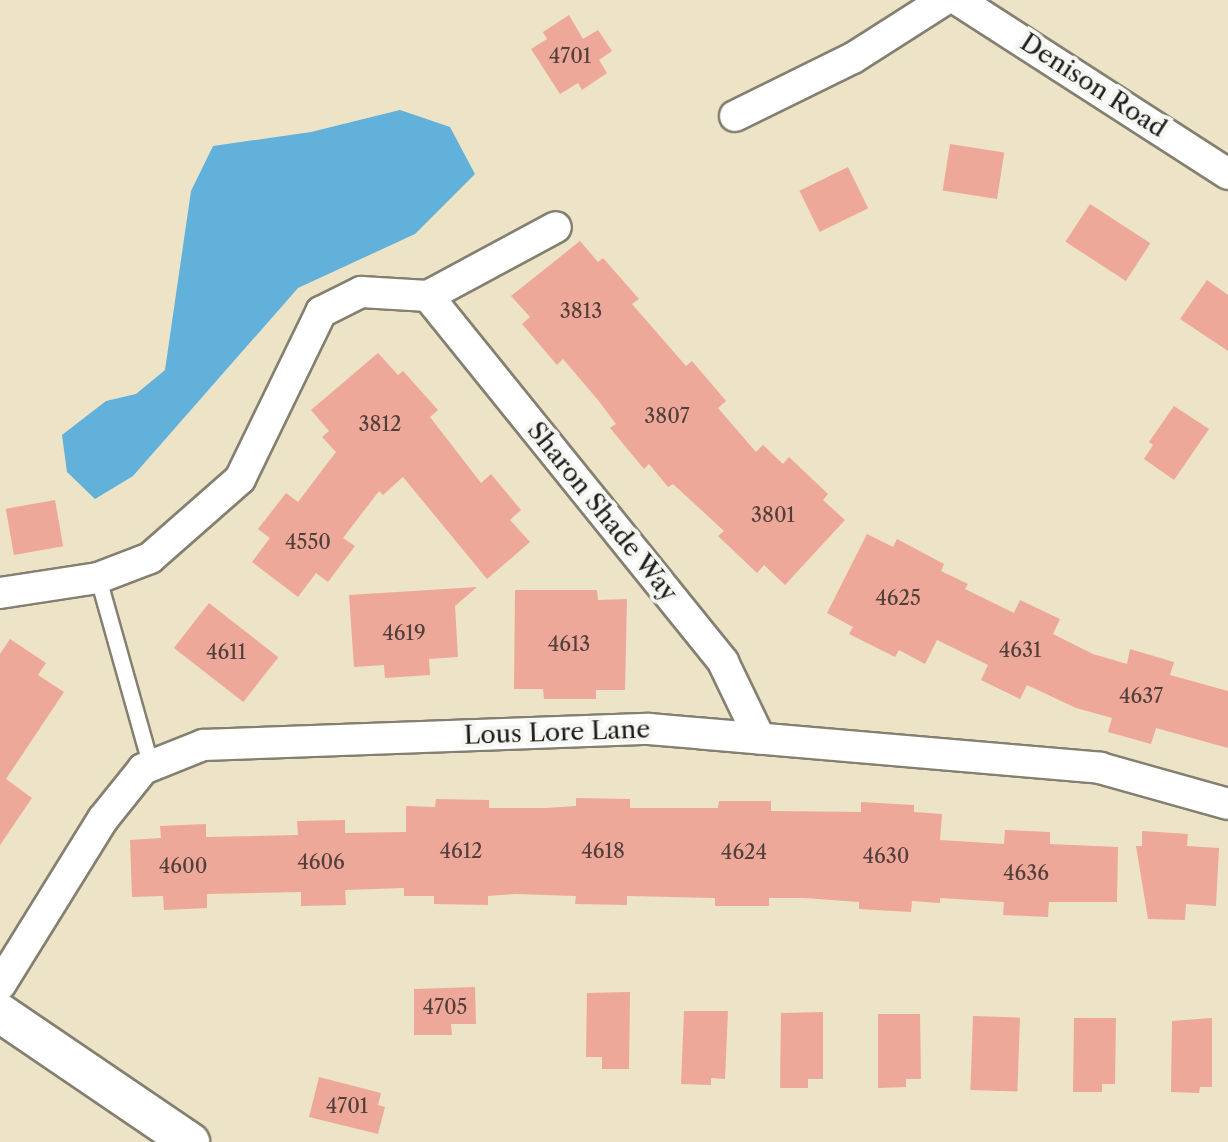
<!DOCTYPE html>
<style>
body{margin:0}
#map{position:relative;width:1228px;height:1142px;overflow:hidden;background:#ede3c6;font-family:"Libre Caslon Text",serif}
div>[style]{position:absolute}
.water>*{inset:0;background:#61b1db}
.building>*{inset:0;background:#eea899;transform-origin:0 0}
.roads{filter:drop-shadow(2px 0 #848071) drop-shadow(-2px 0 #848071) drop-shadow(0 2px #848071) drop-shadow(0 -2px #848071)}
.service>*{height:15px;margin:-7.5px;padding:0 7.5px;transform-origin:7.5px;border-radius:7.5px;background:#fff}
.minor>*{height:30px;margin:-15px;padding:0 15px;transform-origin:15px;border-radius:15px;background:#fff}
.tertiary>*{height:38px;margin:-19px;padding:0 19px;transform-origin:19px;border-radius:19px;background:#fff}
span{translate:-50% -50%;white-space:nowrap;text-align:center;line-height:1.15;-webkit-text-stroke:8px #f6f6f2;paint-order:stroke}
.number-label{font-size:20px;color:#503f3b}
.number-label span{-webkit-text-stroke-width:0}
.street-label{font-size:25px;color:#1c1c1c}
</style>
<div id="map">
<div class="water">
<div style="clip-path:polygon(400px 110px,450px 127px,475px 174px,415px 234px,298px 288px,133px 476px,95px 499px,67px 472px,62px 435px,106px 401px,136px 394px,165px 370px,191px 191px,213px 146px,311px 132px)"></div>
</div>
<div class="building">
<div style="clip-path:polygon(569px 15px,583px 39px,598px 30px,612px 51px,599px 60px,607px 73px,582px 90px,578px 83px,560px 94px,531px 49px,547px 39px,543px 32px)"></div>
<div style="left:950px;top:144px;width:55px;height:47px;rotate:9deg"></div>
<div style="left:848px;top:167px;width:46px;height:54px;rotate:64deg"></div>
<div style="left:1090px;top:204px;width:72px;height:45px;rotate:33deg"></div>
<div style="clip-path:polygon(580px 241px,598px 262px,603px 258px,639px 299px,632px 304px,686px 366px,692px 361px,726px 401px,718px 408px,756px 452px,763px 445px,783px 464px,789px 457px,828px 494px,823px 500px,845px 520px,785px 585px,764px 565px,757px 573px,718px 536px,724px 531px,673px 484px,668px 487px,649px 464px,644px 469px,610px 428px,616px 424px,598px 400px,563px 359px,557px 365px,522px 324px,530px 317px,511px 296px)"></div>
<div style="clip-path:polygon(1207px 280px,1228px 295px,1228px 351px,1180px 319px)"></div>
<div style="clip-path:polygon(378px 353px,398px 375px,403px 371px,438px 410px,430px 417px,481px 483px,491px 474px,521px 510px,510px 520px,530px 542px,487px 579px,403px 477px,383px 495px,379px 491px,343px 538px,355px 546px,328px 582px,316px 573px,298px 597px,252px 562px,270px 538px,258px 529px,286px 493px,298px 502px,336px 452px,322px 437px,329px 431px,311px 410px)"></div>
<div style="clip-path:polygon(1174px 406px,1209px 429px,1174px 480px,1144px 459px,1153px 445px,1149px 442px)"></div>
<div style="left:55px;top:500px;width:47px;height:50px;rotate:80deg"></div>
<div style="clip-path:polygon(867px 534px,893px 547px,897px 539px,944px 564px,941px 571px,968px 584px,965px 589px,1014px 613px,1020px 600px,1060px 619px,1053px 634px,1093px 654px,1127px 664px,1130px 649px,1174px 662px,1170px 675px,1228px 691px,1228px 748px,1156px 728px,1151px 744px,1108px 732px,1112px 718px,1076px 708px,1027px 685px,1020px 699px,981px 680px,988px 665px,937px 640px,925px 664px,899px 650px,895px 657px,849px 634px,853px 627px,827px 613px)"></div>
<div style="clip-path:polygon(477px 587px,455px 606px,458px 657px,429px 659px,430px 675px,385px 678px,384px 665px,354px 667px,349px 595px)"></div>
<div style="clip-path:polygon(515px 590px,597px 590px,598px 600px,627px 599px,625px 690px,596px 690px,596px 699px,544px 699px,543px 689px,514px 689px)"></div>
<div style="left:209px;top:603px;width:88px;height:57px;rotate:38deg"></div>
<div style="clip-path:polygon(10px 639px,46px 663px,38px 675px,64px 692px,6px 779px,32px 798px,0 845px,0 654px)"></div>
<div style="clip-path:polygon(576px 798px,630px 799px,630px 808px,718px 808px,719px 801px,771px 801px,771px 811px,861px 812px,861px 802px,914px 805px,914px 812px,942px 814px,940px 840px,1004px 844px,1005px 830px,1050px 832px,1050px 844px,1118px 847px,1117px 902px,1049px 902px,1048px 917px,1003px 915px,1004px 902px,940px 898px,940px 903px,912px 901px,911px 912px,859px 909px,859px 902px,804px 898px,769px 898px,769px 906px,715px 906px,715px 898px,627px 896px,627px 905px,575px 904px,576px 896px,515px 894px,488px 896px,488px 905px,434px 904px,434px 896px,404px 896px,404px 888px,345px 890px,346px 905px,301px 906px,301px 892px,207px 894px,207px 908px,164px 910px,163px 896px,132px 897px,130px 840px,161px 838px,160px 826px,206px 824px,206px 837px,298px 835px,297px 821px,345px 820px,345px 833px,406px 832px,406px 806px,435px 807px,436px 799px,489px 800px,489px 808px,546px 808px,576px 806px)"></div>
<div style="clip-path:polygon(1142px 831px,1188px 834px,1187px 846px,1219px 848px,1216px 906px,1186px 904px,1185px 920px,1148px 919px,1136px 846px,1142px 846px)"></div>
<div style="clip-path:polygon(475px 987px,476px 1024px,451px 1024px,452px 1035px,414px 1035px,414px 989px)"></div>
<div style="clip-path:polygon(630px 992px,629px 1069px,602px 1069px,602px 1057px,586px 1057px,587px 993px)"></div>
<div style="clip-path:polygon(684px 1011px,728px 1011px,725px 1079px,711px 1078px,711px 1085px,681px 1084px)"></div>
<div style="clip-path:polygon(823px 1012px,823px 1079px,808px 1079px,808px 1088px,780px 1088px,781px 1013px)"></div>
<div style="clip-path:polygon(878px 1014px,920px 1014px,921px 1079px,906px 1079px,906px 1087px,878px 1088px)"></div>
<div style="left:973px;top:1016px;width:47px;height:74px;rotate:2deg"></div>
<div style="clip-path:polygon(1074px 1018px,1116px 1018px,1115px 1084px,1102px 1084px,1102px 1092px,1073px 1092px)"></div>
<div style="clip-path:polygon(1212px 1018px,1212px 1087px,1200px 1087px,1199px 1093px,1171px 1092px,1172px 1021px)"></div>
<div style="clip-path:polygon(319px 1077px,381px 1093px,378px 1105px,385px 1107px,378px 1134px,309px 1117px)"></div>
</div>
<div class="roads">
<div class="service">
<div style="left:98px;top:578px;width:195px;rotate:74.3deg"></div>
</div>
<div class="minor">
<div style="left:958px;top:0;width:321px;rotate:32.8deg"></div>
<div style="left:735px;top:116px;width:131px;rotate:-26.2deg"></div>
<div style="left:853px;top:58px;width:108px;rotate:-32.5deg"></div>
<div style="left:428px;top:296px;width:470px;rotate:51.1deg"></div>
<div style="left:723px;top:662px;width:85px;rotate:64.3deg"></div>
<div style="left:0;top:593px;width:99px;rotate:-8.7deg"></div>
<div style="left:98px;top:578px;width:56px;rotate:-21deg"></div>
<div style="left:150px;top:558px;width:120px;rotate:-41.3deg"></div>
<div style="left:240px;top:479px;width:186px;rotate:-64.1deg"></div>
<div style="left:321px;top:312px;width:45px;rotate:-26.6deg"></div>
<div style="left:361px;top:292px;width:67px;rotate:3.4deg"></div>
<div style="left:428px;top:296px;width:145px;rotate:-28.3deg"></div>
<div style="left:0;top:985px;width:195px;rotate:-58.2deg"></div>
<div style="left:103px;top:819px;width:64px;rotate:-51.3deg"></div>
<div style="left:143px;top:769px;width:65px;rotate:-21.8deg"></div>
<div style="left:203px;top:745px;width:446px;rotate:-2.1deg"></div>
<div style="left:649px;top:729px;width:453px;rotate:4.9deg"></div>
<div style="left:1100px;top:768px;width:133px;rotate:15.7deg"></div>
</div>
<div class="tertiary">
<div style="left:0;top:1013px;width:230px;rotate:34.2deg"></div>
</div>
</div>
<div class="number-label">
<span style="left:570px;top:56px">4701</span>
<span style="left:581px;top:311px">3813</span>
<span style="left:667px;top:416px">3807</span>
<span style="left:380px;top:424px">3812</span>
<span style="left:773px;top:515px">3801</span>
<span style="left:308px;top:542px">4550</span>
<span style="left:898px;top:598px">4625</span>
<span style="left:404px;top:633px">4619</span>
<span style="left:569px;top:644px">4613</span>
<span style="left:1020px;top:650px">4631</span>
<span style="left:226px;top:652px">4611</span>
<span style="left:1141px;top:696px">4637</span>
<span style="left:461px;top:851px">4612</span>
<span style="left:603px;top:851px">4618</span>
<span style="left:744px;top:852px">4624</span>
<span style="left:886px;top:856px">4630</span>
<span style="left:321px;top:862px">4606</span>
<span style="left:183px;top:866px">4600</span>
<span style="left:1026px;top:873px">4636</span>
<span style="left:445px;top:1007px">4705</span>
<span style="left:347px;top:1106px">4701</span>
</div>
<div class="street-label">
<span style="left:1093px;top:86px;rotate:33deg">Denison Road</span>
<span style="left:602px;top:512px;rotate:51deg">Sharon Shade Way</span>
<span style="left:557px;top:733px;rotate:-2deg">Lous Lore Lane</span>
</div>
</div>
